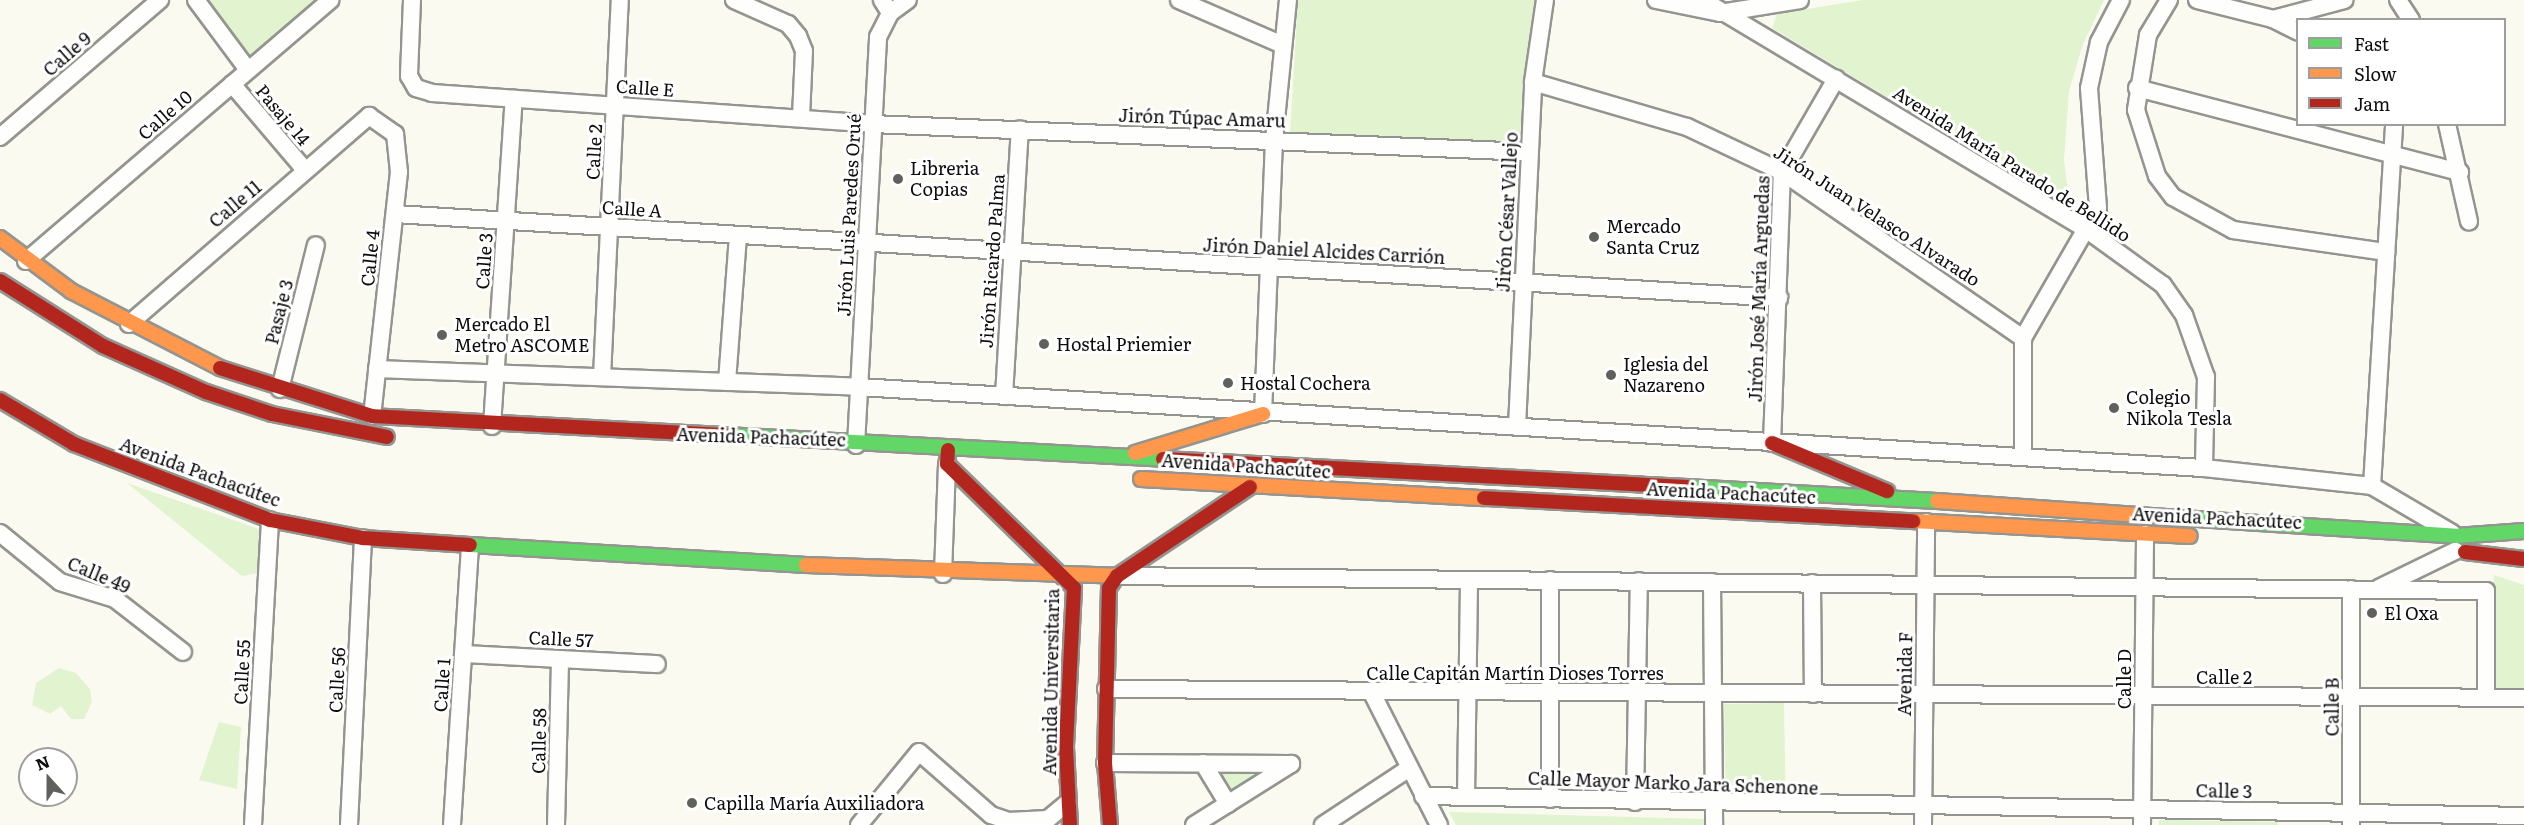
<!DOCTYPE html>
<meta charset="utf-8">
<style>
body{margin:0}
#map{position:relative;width:2524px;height:825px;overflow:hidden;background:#fbfaf1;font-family:Literata,serif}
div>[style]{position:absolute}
.green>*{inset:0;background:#e1f3cf;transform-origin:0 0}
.roads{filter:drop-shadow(2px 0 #949490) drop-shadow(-2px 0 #949490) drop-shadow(0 2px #949490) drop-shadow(0 -2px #949490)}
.street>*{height:16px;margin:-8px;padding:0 8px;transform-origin:8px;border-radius:8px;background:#fefefd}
.fast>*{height:14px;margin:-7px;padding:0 7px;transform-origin:7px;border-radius:7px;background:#63d668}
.slow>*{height:14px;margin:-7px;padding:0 7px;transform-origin:7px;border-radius:7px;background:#ff974d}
.jam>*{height:14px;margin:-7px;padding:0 7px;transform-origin:7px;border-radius:7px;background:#b3261e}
.dots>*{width:16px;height:16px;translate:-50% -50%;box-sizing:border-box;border:3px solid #fff;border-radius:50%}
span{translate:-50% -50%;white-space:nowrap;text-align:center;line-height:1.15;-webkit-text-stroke:6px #fff;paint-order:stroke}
.street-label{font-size:18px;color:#0d0d0d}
.poi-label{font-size:18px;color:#0d0d0d}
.left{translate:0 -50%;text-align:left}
.legend{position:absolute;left:2296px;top:18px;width:210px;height:108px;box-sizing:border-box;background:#fff;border:2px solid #9e9e9e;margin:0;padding:8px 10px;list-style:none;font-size:18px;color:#0d0d0d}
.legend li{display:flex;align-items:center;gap:12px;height:30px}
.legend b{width:30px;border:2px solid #9e9e9e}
.north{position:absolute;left:18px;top:747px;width:60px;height:60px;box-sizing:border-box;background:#fff;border:2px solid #9e9e9e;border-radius:50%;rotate:339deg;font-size:16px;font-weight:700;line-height:24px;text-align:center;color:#0d0d0d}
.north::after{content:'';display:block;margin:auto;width:21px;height:27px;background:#60605d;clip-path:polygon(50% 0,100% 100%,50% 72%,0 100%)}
</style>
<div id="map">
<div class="green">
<div style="clip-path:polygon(200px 0,321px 0,254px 60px,246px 60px)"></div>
<div style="clip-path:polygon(1298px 0,1537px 0,1519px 141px,1513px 149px,1290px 135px)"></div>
<div style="clip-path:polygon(1863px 0,2104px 0,2083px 44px,2069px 91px,2064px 161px,2070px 207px,1772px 28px,1777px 14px)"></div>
<div style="clip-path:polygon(127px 483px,259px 529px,266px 543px,258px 573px,242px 576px)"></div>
<div style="clip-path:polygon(2494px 575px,2524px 585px,2524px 690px,2492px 690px)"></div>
<div style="clip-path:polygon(59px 668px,76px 673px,90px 689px,92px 702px,84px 719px,71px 719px,61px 706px,50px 714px,32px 705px,36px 683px)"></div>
<div style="left:1784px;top:703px;width:91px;height:60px;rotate:89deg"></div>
<div style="clip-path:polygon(219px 722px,241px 727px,237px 789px,199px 780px)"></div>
<div style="clip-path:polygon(1275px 770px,1230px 797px,1215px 772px)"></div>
<div style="clip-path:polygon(1449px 812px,1704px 819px,1704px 825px,1456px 825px)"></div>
<div style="clip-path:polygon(2159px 820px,2278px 822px,2278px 825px,2159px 825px)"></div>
</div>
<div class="roads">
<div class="street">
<div style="left:196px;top:0;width:87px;rotate:53.4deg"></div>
<div style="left:412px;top:0;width:76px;rotate:92.3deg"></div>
<div style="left:409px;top:76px;width:14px;rotate:60deg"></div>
<div style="left:416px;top:88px;width:17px;rotate:17deg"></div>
<div style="left:432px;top:93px;width:441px;rotate:4deg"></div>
<div style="left:872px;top:124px;width:658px;rotate:2.44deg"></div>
<div style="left:734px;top:0;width:59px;rotate:24deg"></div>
<div style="left:788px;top:24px;width:16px;rotate:50deg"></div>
<div style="left:798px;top:36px;width:16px;rotate:68deg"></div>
<div style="left:804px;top:51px;width:67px;rotate:92.6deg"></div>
<div style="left:882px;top:0;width:15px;rotate:58deg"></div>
<div style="left:1179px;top:0;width:113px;rotate:23.4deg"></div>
<div style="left:1656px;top:0;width:65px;rotate:11.5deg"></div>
<div style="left:1720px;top:13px;width:81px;rotate:-9.2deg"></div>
<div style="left:1703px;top:0;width:448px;rotate:30.9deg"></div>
<div style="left:2087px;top:230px;width:94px;rotate:35.9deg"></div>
<div style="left:2163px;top:285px;width:37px;rotate:55deg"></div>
<div style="left:2184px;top:315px;width:66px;rotate:70.5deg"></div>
<div style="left:2206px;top:377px;width:91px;rotate:91.3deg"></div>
<div style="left:2169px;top:0;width:41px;rotate:121deg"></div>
<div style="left:2148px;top:35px;width:76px;rotate:99.1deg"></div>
<div style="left:2136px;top:110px;width:69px;rotate:72.3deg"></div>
<div style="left:2157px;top:176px;width:26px;rotate:53deg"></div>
<div style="left:2173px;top:197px;width:68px;rotate:28.8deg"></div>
<div style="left:2233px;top:230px;width:155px;rotate:8.2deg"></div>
<div style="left:2197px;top:0;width:78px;rotate:14deg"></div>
<div style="left:2273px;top:19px;width:28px;rotate:27deg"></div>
<div style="left:2398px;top:0;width:24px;rotate:57deg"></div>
<div style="left:2273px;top:19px;width:74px;rotate:-14.8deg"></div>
<div style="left:1533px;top:82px;width:160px;rotate:16.3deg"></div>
<div style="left:1687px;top:127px;width:105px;rotate:25.3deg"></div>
<div style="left:1782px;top:172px;width:293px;rotate:34.6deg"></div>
<div style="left:232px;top:84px;width:113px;rotate:49.7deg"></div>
<div style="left:2137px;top:88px;width:334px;rotate:14.6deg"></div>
<div style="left:2447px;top:124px;width:100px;rotate:77.3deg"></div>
<div style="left:0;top:137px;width:211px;rotate:-40.6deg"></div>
<div style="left:395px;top:214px;width:1387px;rotate:3.47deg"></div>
<div style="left:26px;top:261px;width:401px;rotate:-40.6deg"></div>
<div style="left:129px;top:324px;width:318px;rotate:-40.9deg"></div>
<div style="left:369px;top:116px;width:32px;rotate:35deg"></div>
<div style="left:395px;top:134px;width:38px;rotate:84deg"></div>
<div style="left:399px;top:172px;width:245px;rotate:96.3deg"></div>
<div style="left:377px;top:369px;width:482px;rotate:2.1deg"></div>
<div style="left:859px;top:387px;width:1347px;rotate:3.45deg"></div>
<div style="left:2204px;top:468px;width:169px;rotate:6.1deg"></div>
<div style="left:2372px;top:486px;width:93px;rotate:30.4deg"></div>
<div style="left:602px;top:377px;width:377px;rotate:-87.3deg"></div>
<div style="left:727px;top:382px;width:147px;rotate:-85.7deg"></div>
<div style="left:280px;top:389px;width:148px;rotate:-76deg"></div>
<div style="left:1004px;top:396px;width:267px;rotate:-86.6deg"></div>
<div style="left:1263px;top:414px;width:274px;rotate:-87.7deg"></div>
<div style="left:1274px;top:140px;width:141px;rotate:-84.3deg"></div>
<div style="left:492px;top:426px;width:328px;rotate:-86.2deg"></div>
<div style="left:1517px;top:427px;width:345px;rotate:-87.3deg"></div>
<div style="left:1533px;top:82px;width:83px;rotate:-81.7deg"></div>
<div style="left:1772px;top:443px;width:271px;rotate:-87.9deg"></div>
<div style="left:1782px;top:172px;width:108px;rotate:-59.9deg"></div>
<div style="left:856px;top:445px;width:409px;rotate:-86.9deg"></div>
<div style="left:878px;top:37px;width:27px;rotate:-63deg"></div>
<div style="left:890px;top:13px;width:22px;rotate:-36deg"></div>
<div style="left:2023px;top:457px;width:119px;rotate:-90deg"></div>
<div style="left:2023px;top:338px;width:150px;rotate:-60deg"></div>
<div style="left:2098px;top:208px;width:120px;rotate:-94.3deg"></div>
<div style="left:2089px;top:88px;width:47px;rotate:-77.7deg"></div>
<div style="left:2099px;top:42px;width:47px;rotate:-62.4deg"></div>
<div style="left:2372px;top:486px;width:363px;rotate:-86.5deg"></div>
<div style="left:0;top:533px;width:77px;rotate:39.2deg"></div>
<div style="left:60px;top:582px;width:58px;rotate:17.2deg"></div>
<div style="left:115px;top:599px;width:86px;rotate:37.9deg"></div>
<div style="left:943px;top:574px;width:110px;rotate:-87.9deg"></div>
<div style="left:1118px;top:576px;width:1368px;rotate:0.63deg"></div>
<div style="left:2486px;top:591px;width:107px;rotate:90deg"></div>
<div style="left:1550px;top:580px;width:219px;rotate:90deg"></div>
<div style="left:1712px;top:582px;width:243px;rotate:89.5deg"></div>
<div style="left:1812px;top:583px;width:111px;rotate:89.5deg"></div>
<div style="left:2379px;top:588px;width:85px;rotate:-26deg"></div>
<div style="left:463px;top:654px;width:194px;rotate:3deg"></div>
<div style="left:1106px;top:689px;width:1418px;rotate:0.36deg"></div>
<div style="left:1371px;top:691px;width:150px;rotate:63.1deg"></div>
<div style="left:1105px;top:763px;width:186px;rotate:0.3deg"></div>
<div style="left:1203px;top:763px;width:48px;rotate:58.6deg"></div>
<div style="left:1423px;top:796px;width:1101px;rotate:1.04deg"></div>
<div style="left:1466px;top:797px;width:217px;rotate:-89.2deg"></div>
<div style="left:1635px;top:802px;width:221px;rotate:-89deg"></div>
<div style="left:253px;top:825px;width:305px;rotate:-86.8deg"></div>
<div style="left:349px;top:825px;width:287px;rotate:-87.2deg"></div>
<div style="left:452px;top:825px;width:278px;rotate:-86.3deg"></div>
<div style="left:556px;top:825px;width:166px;rotate:-88.6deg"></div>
<div style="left:859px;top:825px;width:94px;rotate:-50.6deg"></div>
<div style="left:919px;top:752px;width:96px;rotate:41.2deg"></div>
<div style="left:991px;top:815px;width:18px;rotate:19deg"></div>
<div style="left:1008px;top:821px;width:40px;rotate:-2.9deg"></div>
<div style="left:1048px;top:819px;width:26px;rotate:-40deg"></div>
<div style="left:1194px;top:825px;width:115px;rotate:-32.2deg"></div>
<div style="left:1323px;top:825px;width:102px;rotate:-33.4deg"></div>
<div style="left:1923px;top:825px;width:303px;rotate:-89.4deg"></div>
<div style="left:2142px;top:825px;width:291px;rotate:-89.4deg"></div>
<div style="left:2351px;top:825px;width:236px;rotate:-90deg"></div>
</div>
<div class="fast">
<div style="left:725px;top:435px;width:439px;rotate:3.1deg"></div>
<div style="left:1687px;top:487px;width:250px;rotate:3.2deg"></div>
<div style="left:2166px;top:517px;width:291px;rotate:3.7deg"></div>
<div style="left:2456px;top:536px;width:68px;rotate:-4.2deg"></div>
<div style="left:470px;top:545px;width:337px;rotate:3.4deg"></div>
</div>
<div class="slow">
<div style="left:0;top:238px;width:89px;rotate:36.7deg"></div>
<div style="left:71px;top:291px;width:168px;rotate:27.3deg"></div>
<div style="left:1135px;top:453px;width:134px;rotate:-16.9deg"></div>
<div style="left:1141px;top:479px;width:344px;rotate:3.2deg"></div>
<div style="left:1937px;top:501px;width:230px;rotate:4deg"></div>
<div style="left:1913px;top:521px;width:277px;rotate:3.1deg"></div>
<div style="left:806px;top:565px;width:311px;rotate:2deg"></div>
</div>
<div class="jam">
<div style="left:0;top:281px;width:122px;rotate:32.3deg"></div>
<div style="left:103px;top:346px;width:113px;rotate:24.1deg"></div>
<div style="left:206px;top:392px;width:70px;rotate:18.4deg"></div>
<div style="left:272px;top:414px;width:117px;rotate:11.3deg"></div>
<div style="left:220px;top:368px;width:159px;rotate:17.5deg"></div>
<div style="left:372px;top:416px;width:354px;rotate:3.1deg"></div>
<div style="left:0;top:400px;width:86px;rotate:30.7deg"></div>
<div style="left:74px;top:444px;width:210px;rotate:21.2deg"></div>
<div style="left:270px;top:520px;width:95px;rotate:11deg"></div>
<div style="left:363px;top:538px;width:107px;rotate:3.7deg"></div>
<div style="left:1772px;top:443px;width:125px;rotate:22.7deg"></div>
<div style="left:948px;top:450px;width:14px;rotate:94deg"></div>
<div style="left:947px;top:464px;width:177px;rotate:44.3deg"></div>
<div style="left:1074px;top:588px;width:159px;rotate:92.9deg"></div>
<div style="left:1066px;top:747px;width:78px;rotate:87.1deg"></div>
<div style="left:1163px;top:459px;width:525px;rotate:3.06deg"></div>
<div style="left:1484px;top:498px;width:430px;rotate:3.1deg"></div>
<div style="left:2465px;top:552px;width:59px;rotate:6.8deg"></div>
<div style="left:1110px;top:825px;width:62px;rotate:-94.6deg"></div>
<div style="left:1105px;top:763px;width:175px;rotate:-88.7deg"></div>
<div style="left:1109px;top:588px;width:14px;rotate:-56deg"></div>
<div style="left:1117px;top:576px;width:160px;rotate:-33.8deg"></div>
</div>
</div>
<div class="dots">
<div style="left:898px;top:179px;background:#60605d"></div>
<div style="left:1594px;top:237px;background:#60605d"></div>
<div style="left:442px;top:335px;background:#60605d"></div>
<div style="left:1044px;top:344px;background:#60605d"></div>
<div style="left:1611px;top:375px;background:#60605d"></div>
<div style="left:1228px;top:383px;background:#60605d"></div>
<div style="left:2114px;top:408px;background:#60605d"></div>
<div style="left:2372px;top:613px;background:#60605d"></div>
<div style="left:692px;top:803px;background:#60605d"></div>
</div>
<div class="street-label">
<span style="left:67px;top:54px;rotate:-41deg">Calle 9</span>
<span style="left:645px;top:88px;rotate:4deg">Calle E</span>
<span style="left:165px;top:115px;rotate:-41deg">Calle 10</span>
<span style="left:283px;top:115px;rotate:50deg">Pasaje 14</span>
<span style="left:1202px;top:118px;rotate:2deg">Jirón Túpac Amaru</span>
<span style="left:594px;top:152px;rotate:-87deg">Calle 2</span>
<span style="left:2012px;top:164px;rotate:32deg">Avenida María Parado de Bellido</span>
<span style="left:235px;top:204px;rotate:-40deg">Calle 11</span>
<span style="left:632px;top:209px;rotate:4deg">Calle A</span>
<span style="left:1507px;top:212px;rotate:-87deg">Jirón César Vallejo</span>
<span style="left:849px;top:215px;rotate:-87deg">Jirón Luis Paredes Orué</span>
<span style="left:1877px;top:216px;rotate:33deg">Jirón Juan Velasco Alvarado</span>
<span style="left:1324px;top:251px;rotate:3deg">Jirón Daniel Alcides Carrión</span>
<span style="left:370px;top:258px;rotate:-84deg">Calle 4</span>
<span style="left:484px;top:261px;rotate:-86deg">Calle 3</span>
<span style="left:992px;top:261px;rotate:-86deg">Jirón Ricardo Palma</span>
<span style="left:1759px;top:289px;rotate:-88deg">Jirón José María Arguedas</span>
<span style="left:279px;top:312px;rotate:-76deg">Pasaje 3</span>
<span style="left:761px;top:437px;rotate:2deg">Avenida Pachacútec</span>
<span style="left:1246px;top:466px;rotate:4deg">Avenida Pachacútec</span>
<span style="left:200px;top:472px;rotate:20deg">Avenida Pachacútec</span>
<span style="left:1731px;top:493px;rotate:3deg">Avenida Pachacútec</span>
<span style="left:2217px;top:518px;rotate:3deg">Avenida Pachacútec</span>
<span style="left:99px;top:575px;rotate:23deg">Calle 49</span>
<span style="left:561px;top:639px;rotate:3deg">Calle 57</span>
<span style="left:242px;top:672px;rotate:-87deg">Calle 55</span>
<span style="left:1515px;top:673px">Calle Capitán Martín Dioses Torres</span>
<span style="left:1905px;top:674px;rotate:-89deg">Avenida F</span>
<span style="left:2224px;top:677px">Calle 2</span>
<span style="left:2124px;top:679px;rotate:-90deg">Calle D</span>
<span style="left:337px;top:680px;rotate:-87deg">Calle 56</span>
<span style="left:1051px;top:682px;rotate:-89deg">Avenida Universitaria</span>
<span style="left:442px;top:685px;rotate:-86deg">Calle 1</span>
<span style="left:2332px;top:707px;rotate:-90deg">Calle B</span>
<span style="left:539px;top:741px;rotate:-89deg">Calle 58</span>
<span style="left:1673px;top:783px;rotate:2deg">Calle Mayor Marko Jara Schenone</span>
<span style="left:2224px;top:791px;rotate:1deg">Calle 3</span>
</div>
<div class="poi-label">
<span class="left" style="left:910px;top:179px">Libreria<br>Copias</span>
<span class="left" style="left:1606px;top:237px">Mercado<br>Santa Cruz</span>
<span class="left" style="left:454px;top:335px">Mercado El<br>Metro ASCOME</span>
<span class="left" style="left:1056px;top:344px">Hostal Priemier</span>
<span class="left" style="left:1623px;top:375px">Iglesia del<br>Nazareno</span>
<span class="left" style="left:1240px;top:383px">Hostal Cochera</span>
<span class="left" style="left:2126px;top:408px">Colegio<br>Nikola Tesla</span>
<span class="left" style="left:2384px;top:613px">El Oxa</span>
<span class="left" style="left:704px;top:803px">Capilla María Auxiliadora</span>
</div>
<ul class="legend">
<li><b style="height:8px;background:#63d668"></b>Fast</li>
<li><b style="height:8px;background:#ff974d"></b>Slow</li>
<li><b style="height:8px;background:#b3261e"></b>Jam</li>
</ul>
<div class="north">N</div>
</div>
